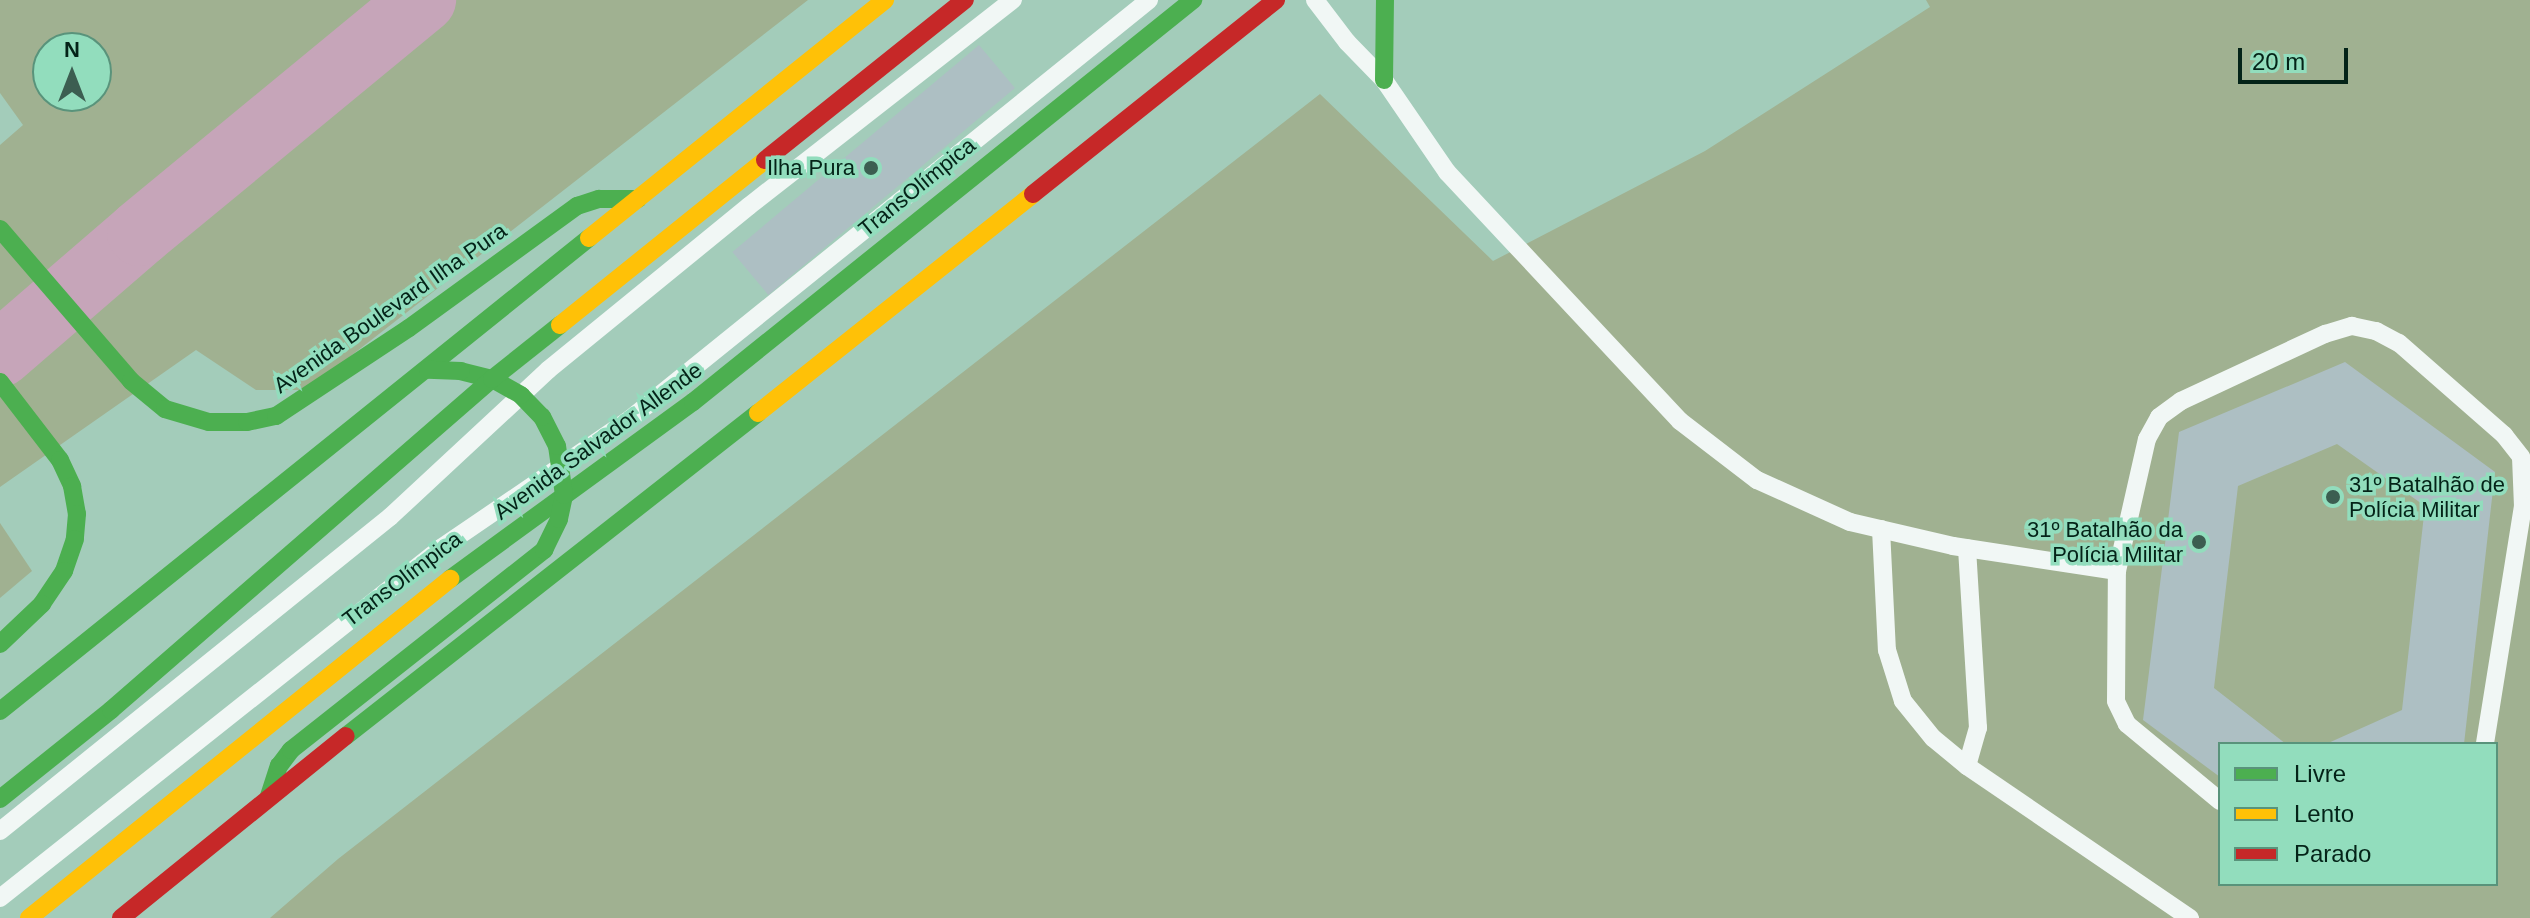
<!DOCTYPE html>
<meta charset="utf-8">
<style>
body{margin:0}
#map{position:relative;width:2530px;height:918px;overflow:hidden;background:#a3ccba;font-family:Helvetica,sans-serif}
div>[style]{position:absolute}
.green>*{inset:0;background:#a0b191}
.river>*{height:66px;margin:-33px;padding:0 33px;transform-origin:33px;border-radius:33px;background:#c6a5b9}
.building>*{inset:0;background:#adbfc3;transform-origin:0 0}
.lane>*{height:18px;margin:-9px;padding:0 9px;transform-origin:9px;border-radius:9px;background:#f1f7f5}
.fast>*{height:18px;margin:-9px;padding:0 9px;transform-origin:9px;border-radius:9px;background:#4caf50}
.slow>*{height:18px;margin:-9px;padding:0 9px;transform-origin:9px;border-radius:9px;background:#ffc107}
.jam>*{height:18px;margin:-9px;padding:0 9px;transform-origin:9px;border-radius:9px;background:#c62828}
.dots>*{width:22px;height:22px;translate:-50% -50%;box-sizing:border-box;border:4px solid #92ddbd;border-radius:50%}
span{translate:-50% -50%;white-space:nowrap;text-align:center;line-height:1.15;-webkit-text-stroke:7px #92ddbd;paint-order:stroke}
.poi-label{font-size:22px;color:#042318}
.right{translate:-100% -50%;text-align:right}
.left{translate:0 -50%;text-align:left}
.street-label{font-size:22px;color:#042318}
.legend{position:absolute;left:2218px;top:742px;width:280px;height:144px;box-sizing:border-box;background:#92ddbd;border:2px solid #59937b;margin:0;padding:10px 14px;list-style:none;font-size:24px;color:#042318}
.legend li{display:flex;align-items:center;gap:16px;height:40px}
.legend b{width:40px;border:2px solid #59937b}
.north{position:absolute;left:32px;top:32px;width:80px;height:80px;box-sizing:border-box;background:#92ddbd;border:2px solid #59937b;border-radius:50%;rotate:0deg;font-size:22px;font-weight:700;line-height:32px;text-align:center;color:#042318}
.north::after{content:'';display:block;margin:auto;width:28px;height:36px;background:#3c5e51;clip-path:polygon(50% 0,100% 100%,50% 72%,0 100%)}
.scale{position:absolute;left:2238px;top:48px;width:110px;height:36px;box-sizing:border-box;border:4px solid #042318;border-top:0;padding-left:10px;font-size:24px;line-height:28px;white-space:nowrap;color:#042318;-webkit-text-stroke:6px #92ddbd;paint-order:stroke}
</style>
<div id="map">
<div class="green">
<div style="clip-path:polygon(evenodd,0 0,808px 0,307px 390px,256px 390px,196px 350px,0 487px,0 145px,23px 125px,0 93px,0 0,48px 48px,96px 48px,96px 96px,48px 96px,48px 48px)"></div>
<div style="clip-path:polygon(evenodd,1926px 0,2530px 0,2530px 918px,270px 918px,338px 859px,1320px 94px,1493px 261px,1705px 151px,1930px 7px,1926px 0,2220px 744px,2496px 744px,2496px 884px,2220px 884px,2220px 744px)"></div>
<div style="clip-path:polygon(0 523px,32px 571px,0 598px)"></div>
</div>
<div class="river">
<div style="left:0;top:354px;width:185px;rotate:-40.8deg"></div>
<div style="left:140px;top:233px;width:367px;rotate:-39.5deg"></div>
</div>
<div class="building">
<div style="left:979px;top:45px;width:56px;height:322px;rotate:50deg"></div>
<div style="clip-path:polygon(2345px 362px,2495px 472px,2464px 744px,2326px 744px,2402px 710px,2425px 506px,2337px 444px,2238px 486px,2214px 688px,2286px 744px,2220px 744px,2220px 777px,2143px 720px,2179px 432px)"></div>
</div>
<div class="lane">
<div style="left:1315px;top:0;width:53px;rotate:52.7deg"></div>
<div style="left:1347px;top:42px;width:53px;rotate:45.8deg"></div>
<div style="left:1384px;top:80px;width:112px;rotate:55.6deg"></div>
<div style="left:1447px;top:172px;width:341px;rotate:46.9deg"></div>
<div style="left:1680px;top:421px;width:97px;rotate:37.5deg"></div>
<div style="left:1757px;top:480px;width:102px;rotate:24.3deg"></div>
<div style="left:1850px;top:522px;width:106px;rotate:13.1deg"></div>
<div style="left:1953px;top:546px;width:166px;rotate:8.7deg"></div>
<div style="left:1881px;top:529px;width:121px;rotate:87.2deg"></div>
<div style="left:1887px;top:650px;width:53px;rotate:72.6deg"></div>
<div style="left:1903px;top:701px;width:48px;rotate:51deg"></div>
<div style="left:1933px;top:738px;width:44px;rotate:39.5deg"></div>
<div style="left:1967px;top:766px;width:270px;rotate:34.3deg"></div>
<div style="left:1967px;top:766px;width:40px;rotate:-74deg"></div>
<div style="left:1978px;top:728px;width:180px;rotate:-93.5deg"></div>
<div style="left:2220px;top:801px;width:121px;rotate:-140.4deg"></div>
<div style="left:2127px;top:724px;width:25px;rotate:-116deg"></div>
<div style="left:2116px;top:701px;width:130px;rotate:-89.6deg"></div>
<div style="left:2117px;top:571px;width:135px;rotate:-77.2deg"></div>
<div style="left:2147px;top:439px;width:25px;rotate:-61deg"></div>
<div style="left:2159px;top:417px;width:27px;rotate:-36deg"></div>
<div style="left:2181px;top:401px;width:159px;rotate:-25deg"></div>
<div style="left:2325px;top:334px;width:28px;rotate:-17deg"></div>
<div style="left:2352px;top:326px;width:25px;rotate:12deg"></div>
<div style="left:2376px;top:331px;width:26px;rotate:28deg"></div>
<div style="left:2399px;top:343px;width:140px;rotate:41.2deg"></div>
<div style="left:2504px;top:435px;width:28px;rotate:52deg"></div>
<div style="left:2521px;top:457px;width:49px;rotate:87.7deg"></div>
<div style="left:2523px;top:506px;width:241px;rotate:99.1deg"></div>
<div style="left:0;top:831px;width:501px;rotate:-38.84deg"></div>
<div style="left:390px;top:517px;width:216px;rotate:-42.9deg"></div>
<div style="left:548px;top:370px;width:259px;rotate:-39.2deg"></div>
<div style="left:749px;top:206px;width:335px;rotate:-38deg"></div>
<div style="left:0;top:898px;width:563px;rotate:-38.44deg"></div>
<div style="left:441px;top:548px;width:229px;rotate:-34.3deg"></div>
<div style="left:630px;top:419px;width:667px;rotate:-38.91deg"></div>
</div>
<div class="fast">
<div style="left:1384px;top:80px;width:80px;rotate:-89.3deg"></div>
<div style="left:0;top:229px;width:201px;rotate:49.2deg"></div>
<div style="left:131px;top:381px;width:44px;rotate:39.5deg"></div>
<div style="left:165px;top:409px;width:46px;rotate:16.5deg"></div>
<div style="left:209px;top:422px;width:38px"></div>
<div style="left:247px;top:422px;width:30px;rotate:-12deg"></div>
<div style="left:276px;top:416px;width:159px;rotate:-33.5deg"></div>
<div style="left:409px;top:328px;width:208px;rotate:-36deg"></div>
<div style="left:577px;top:206px;width:23px;rotate:-18deg"></div>
<div style="left:599px;top:199px;width:39px"></div>
<div style="left:0;top:382px;width:98px;rotate:52.4deg"></div>
<div style="left:60px;top:460px;width:29px;rotate:65deg"></div>
<div style="left:72px;top:486px;width:28px;rotate:80deg"></div>
<div style="left:77px;top:514px;width:25px;rotate:95deg"></div>
<div style="left:75px;top:539px;width:34px;rotate:109deg"></div>
<div style="left:64px;top:571px;width:40px;rotate:124deg"></div>
<div style="left:42px;top:604px;width:58px;rotate:136.4deg"></div>
<div style="left:450px;top:579px;width:301px;rotate:-36.1deg"></div>
<div style="left:693px;top:402px;width:642px;rotate:-38.8deg"></div>
<div style="left:0;top:711px;width:755px;rotate:-38.77deg"></div>
<div style="left:346px;top:736px;width:524px;rotate:-38.1deg"></div>
<div style="left:269px;top:796px;width:32px;rotate:-72deg"></div>
<div style="left:279px;top:766px;width:20px;rotate:-53deg"></div>
<div style="left:291px;top:750px;width:323px;rotate:-38.3deg"></div>
<div style="left:544px;top:550px;width:34px;rotate:-64deg"></div>
<div style="left:559px;top:519px;width:25px;rotate:-78deg"></div>
<div style="left:564px;top:495px;width:49px;rotate:-98.1deg"></div>
<div style="left:557px;top:446px;width:33px;rotate:-117deg"></div>
<div style="left:542px;top:417px;width:30px;rotate:-134deg"></div>
<div style="left:521px;top:395px;width:33px;rotate:-151deg"></div>
<div style="left:492px;top:379px;width:32px;rotate:-166deg"></div>
<div style="left:461px;top:371px;width:33px;rotate:-178deg"></div>
<div style="left:0;top:799px;width:142px;rotate:-38.7deg"></div>
<div style="left:111px;top:710px;width:505px;rotate:-40.98deg"></div>
<div style="left:492px;top:379px;width:87px;rotate:-38.5deg"></div>
</div>
<div class="slow">
<div style="left:589px;top:238px;width:380px;rotate:-38.8deg"></div>
<div style="left:560px;top:325px;width:263px;rotate:-38.8deg"></div>
<div style="left:758px;top:413px;width:352px;rotate:-38.5deg"></div>
<div style="left:29px;top:918px;width:541px;rotate:-38.84deg"></div>
</div>
<div class="jam">
<div style="left:765px;top:160px;width:256px;rotate:-38.7deg"></div>
<div style="left:1033px;top:194px;width:311px;rotate:-38.6deg"></div>
<div style="left:121px;top:918px;width:289px;rotate:-39deg"></div>
</div>
<div class="dots">
<div style="left:871px;top:168px;background:#3c5e51"></div>
<div style="left:2333px;top:497px;background:#3c5e51"></div>
<div style="left:2199px;top:542px;background:#3c5e51"></div>
</div>
<div class="poi-label">
<span class="right" style="left:855px;top:168px">Ilha Pura</span>
<span class="left" style="left:2349px;top:497px">31º Batalhão de<br>Polícia Militar</span>
<span class="right" style="left:2183px;top:542px">31º Batalhão da<br>Polícia Militar</span>
</div>
<div class="street-label">
<span style="left:917px;top:187px;rotate:-39deg">TransOlímpica</span>
<span style="left:390px;top:308px;rotate:-35deg">Avenida Boulevard Ilha Pura</span>
<span style="left:598px;top:441px;rotate:-36deg">Avenida Salvador Allende</span>
<span style="left:402px;top:579px;rotate:-37deg">TransOlímpica</span>
</div>
<ul class="legend">
<li><b style="height:10px;background:#4caf50"></b>Livre</li>
<li><b style="height:10px;background:#ffc107"></b>Lento</li>
<li><b style="height:10px;background:#c62828"></b>Parado</li>
</ul>
<div class="north">N</div>
<div class="scale">20 m</div>
</div>
